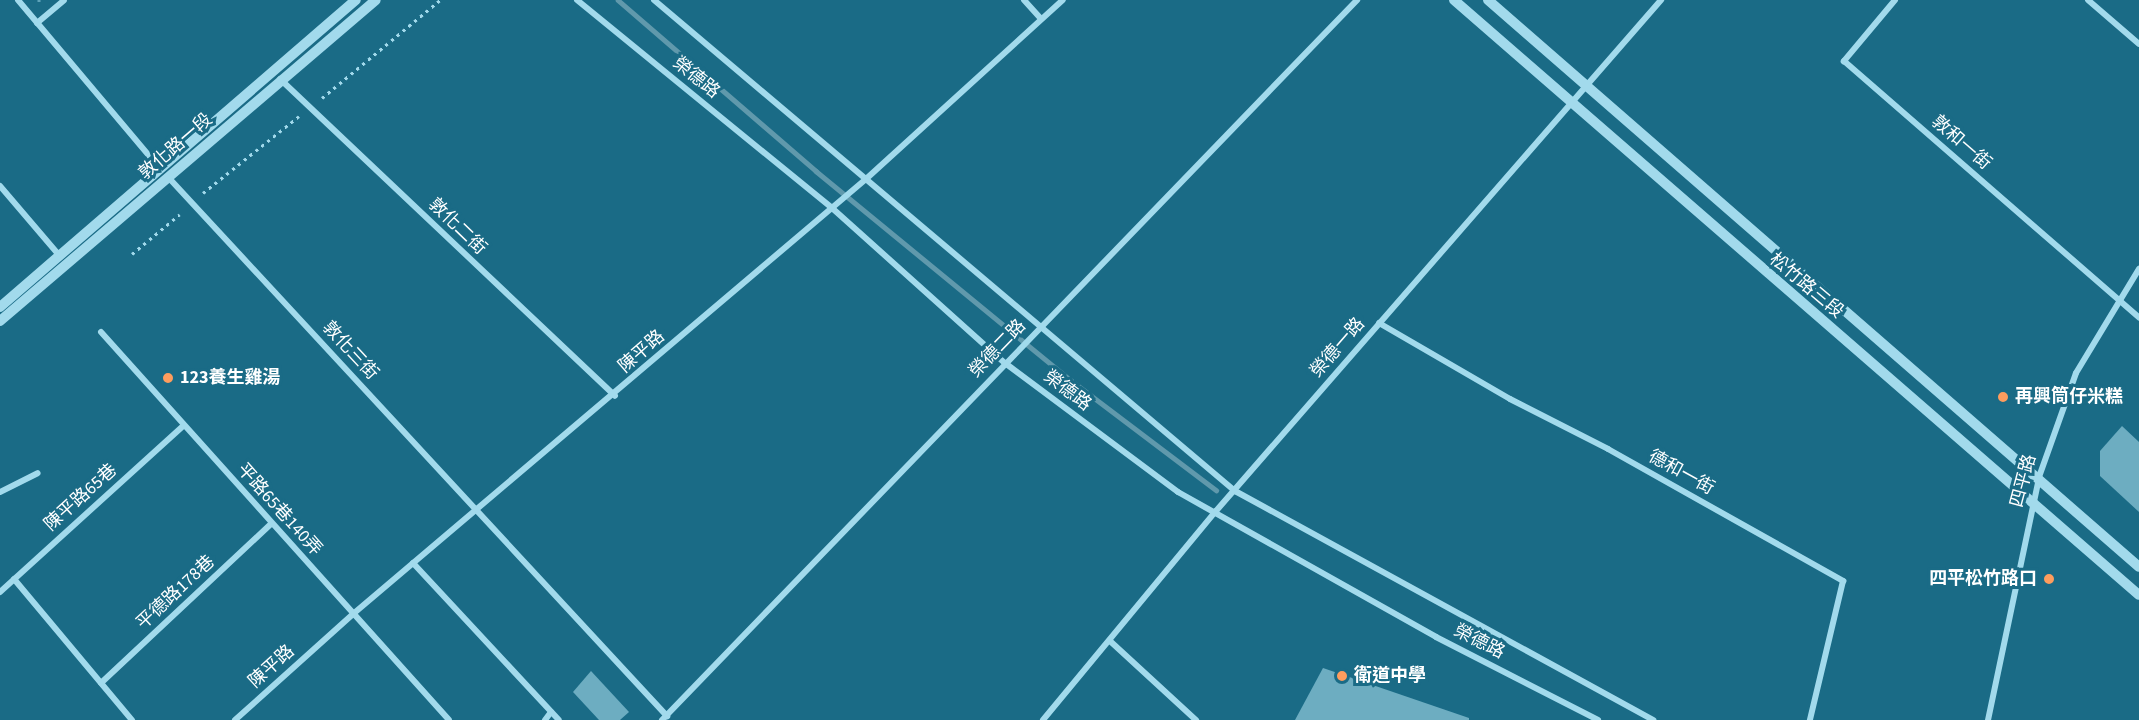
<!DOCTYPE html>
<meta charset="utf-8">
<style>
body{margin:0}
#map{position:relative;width:2139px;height:720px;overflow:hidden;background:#1a6b86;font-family:"Source Sans 3","Noto Sans TC",sans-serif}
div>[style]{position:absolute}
.stream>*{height:4.5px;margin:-2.25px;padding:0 2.25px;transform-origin:2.25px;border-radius:2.25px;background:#6099ac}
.building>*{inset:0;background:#6dadc1}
.path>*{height:3px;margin-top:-1.5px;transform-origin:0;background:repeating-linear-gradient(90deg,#a2daec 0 3px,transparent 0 7.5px)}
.minor>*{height:6px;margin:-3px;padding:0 3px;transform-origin:3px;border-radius:3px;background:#a2daec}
.tertiary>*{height:10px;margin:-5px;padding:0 5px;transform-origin:5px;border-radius:5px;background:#a2daec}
.dots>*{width:16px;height:16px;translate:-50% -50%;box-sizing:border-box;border:3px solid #1a6b86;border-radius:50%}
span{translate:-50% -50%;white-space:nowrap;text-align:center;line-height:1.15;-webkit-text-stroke:6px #1a6b86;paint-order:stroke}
.street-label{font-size:18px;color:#fff}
.poi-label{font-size:18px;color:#fff;font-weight:700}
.left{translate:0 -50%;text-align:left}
.right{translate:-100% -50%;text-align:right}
</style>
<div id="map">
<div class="stream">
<div style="left:618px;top:0;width:262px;rotate:40.8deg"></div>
<div style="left:816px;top:171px;width:326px;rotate:39.4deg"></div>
<div style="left:1068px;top:378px;width:186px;rotate:37.1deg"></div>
</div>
<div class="building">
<div style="clip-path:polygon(2122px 426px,2139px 442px,2139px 512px,2100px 476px,2100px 451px)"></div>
<div style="clip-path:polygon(1323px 668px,1469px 718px,1469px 720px,1295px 720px)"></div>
<div style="clip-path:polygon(591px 671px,629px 712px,620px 720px,599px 720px,573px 692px)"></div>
</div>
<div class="path">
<div style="left:39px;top:0;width:1px;rotate:90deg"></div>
<div style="left:322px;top:98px;width:153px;rotate:-39.7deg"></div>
<div style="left:203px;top:193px;width:123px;rotate:-38.7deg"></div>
<div style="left:132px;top:254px;width:62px;rotate:-39.8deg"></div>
</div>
<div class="minor">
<div style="left:18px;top:0;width:222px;rotate:49.9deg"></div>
<div style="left:577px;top:0;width:329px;rotate:39.2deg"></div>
<div style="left:832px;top:208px;width:232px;rotate:41.9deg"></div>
<div style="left:1005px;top:363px;width:216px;rotate:36.7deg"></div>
<div style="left:1178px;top:492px;width:296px;rotate:29.3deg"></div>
<div style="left:1436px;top:637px;width:182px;rotate:27.1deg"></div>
<div style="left:654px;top:0;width:761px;rotate:40.2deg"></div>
<div style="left:1235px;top:491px;width:477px;rotate:28.7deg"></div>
<div style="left:1024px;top:0;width:25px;rotate:48deg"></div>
<div style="left:1895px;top:0;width:80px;rotate:129.9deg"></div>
<div style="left:1844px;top:61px;width:391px;rotate:41deg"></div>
<div style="left:2088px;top:0;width:67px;rotate:40.8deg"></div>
<div style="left:37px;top:23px;width:35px;rotate:-40deg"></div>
<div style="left:280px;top:79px;width:461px;rotate:43.4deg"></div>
<div style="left:168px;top:177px;width:735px;rotate:47.21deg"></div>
<div style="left:0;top:186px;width:91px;rotate:49.5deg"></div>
<div style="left:1379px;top:323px;width:151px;rotate:30.1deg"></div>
<div style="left:1510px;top:399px;width:110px;rotate:27deg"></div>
<div style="left:1608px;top:449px;width:270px;rotate:29.3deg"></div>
<div style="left:1843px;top:581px;width:143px;rotate:103.4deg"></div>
<div style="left:101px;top:332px;width:521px;rotate:48.11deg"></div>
<div style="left:0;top:492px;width:42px;rotate:-26.6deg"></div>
<div style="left:413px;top:563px;width:214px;rotate:47.1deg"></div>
<div style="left:14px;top:579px;width:184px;rotate:50.1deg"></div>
<div style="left:0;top:592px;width:246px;rotate:-42.2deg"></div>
<div style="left:1110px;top:641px;width:117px;rotate:42.6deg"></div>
<div style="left:101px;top:683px;width:233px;rotate:-43.1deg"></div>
<div style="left:235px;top:720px;width:159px;rotate:-41.9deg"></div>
<div style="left:353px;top:614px;width:673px;rotate:-40.3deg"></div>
<div style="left:866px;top:179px;width:266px;rotate:-42.3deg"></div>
<div style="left:545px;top:720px;width:10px;rotate:-53deg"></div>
<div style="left:662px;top:720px;width:1001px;rotate:-46.01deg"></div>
<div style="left:1043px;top:720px;width:271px;rotate:-50.4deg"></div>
<div style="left:1216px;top:511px;width:678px;rotate:-48.95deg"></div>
<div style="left:1988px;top:720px;width:248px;rotate:-78.1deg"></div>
<div style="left:2039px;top:477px;width:110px;rotate:-70.4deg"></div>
<div style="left:2076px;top:373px;width:122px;rotate:-58.8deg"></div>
</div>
<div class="tertiary">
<div style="left:1454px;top:0;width:907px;rotate:40.98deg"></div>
<div style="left:1488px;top:0;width:863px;rotate:41.05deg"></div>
<div style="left:0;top:307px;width:470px;rotate:-40.8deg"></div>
<div style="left:0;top:321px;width:494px;rotate:-40.5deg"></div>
</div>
<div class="dots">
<div style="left:168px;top:378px;background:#fe9d5e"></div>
<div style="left:2003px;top:397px;background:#fe9d5e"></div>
<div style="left:2049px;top:579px;background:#fe9d5e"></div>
<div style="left:1342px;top:676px;background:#fe9d5e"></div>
</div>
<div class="street-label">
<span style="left:696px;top:78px;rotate:39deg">榮德路</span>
<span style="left:1961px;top:143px;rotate:41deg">敦和一街</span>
<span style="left:176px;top:147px;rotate:-41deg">敦化路一段</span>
<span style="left:457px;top:227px;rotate:44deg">敦化二街</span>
<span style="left:1806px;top:286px;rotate:40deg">松竹路三段</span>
<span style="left:1338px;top:348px;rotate:-49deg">榮德一路</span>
<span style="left:998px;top:349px;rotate:-46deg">榮德二路</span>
<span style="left:350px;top:351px;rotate:47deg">敦化三街</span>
<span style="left:642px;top:352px;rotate:-41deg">陳平路</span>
<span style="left:1067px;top:391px;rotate:37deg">榮德路</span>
<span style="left:1681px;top:473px;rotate:29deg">德和一街</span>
<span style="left:2024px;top:481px;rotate:-75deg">四平路</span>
<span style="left:81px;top:498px;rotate:-42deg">陳平路65巷</span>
<span style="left:279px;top:510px;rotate:48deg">平路65巷140弄</span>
<span style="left:176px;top:593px;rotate:-43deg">平德路178巷</span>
<span style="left:1479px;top:642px;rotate:27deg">榮德路</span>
<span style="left:272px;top:667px;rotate:-42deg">陳平路</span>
</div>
<div class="poi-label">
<span class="left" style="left:180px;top:378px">123養生雞湯</span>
<span class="left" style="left:2015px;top:397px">再興筒仔米糕</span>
<span class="right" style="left:2037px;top:579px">四平松竹路口</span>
<span class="left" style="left:1354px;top:676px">衛道中學</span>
</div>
</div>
